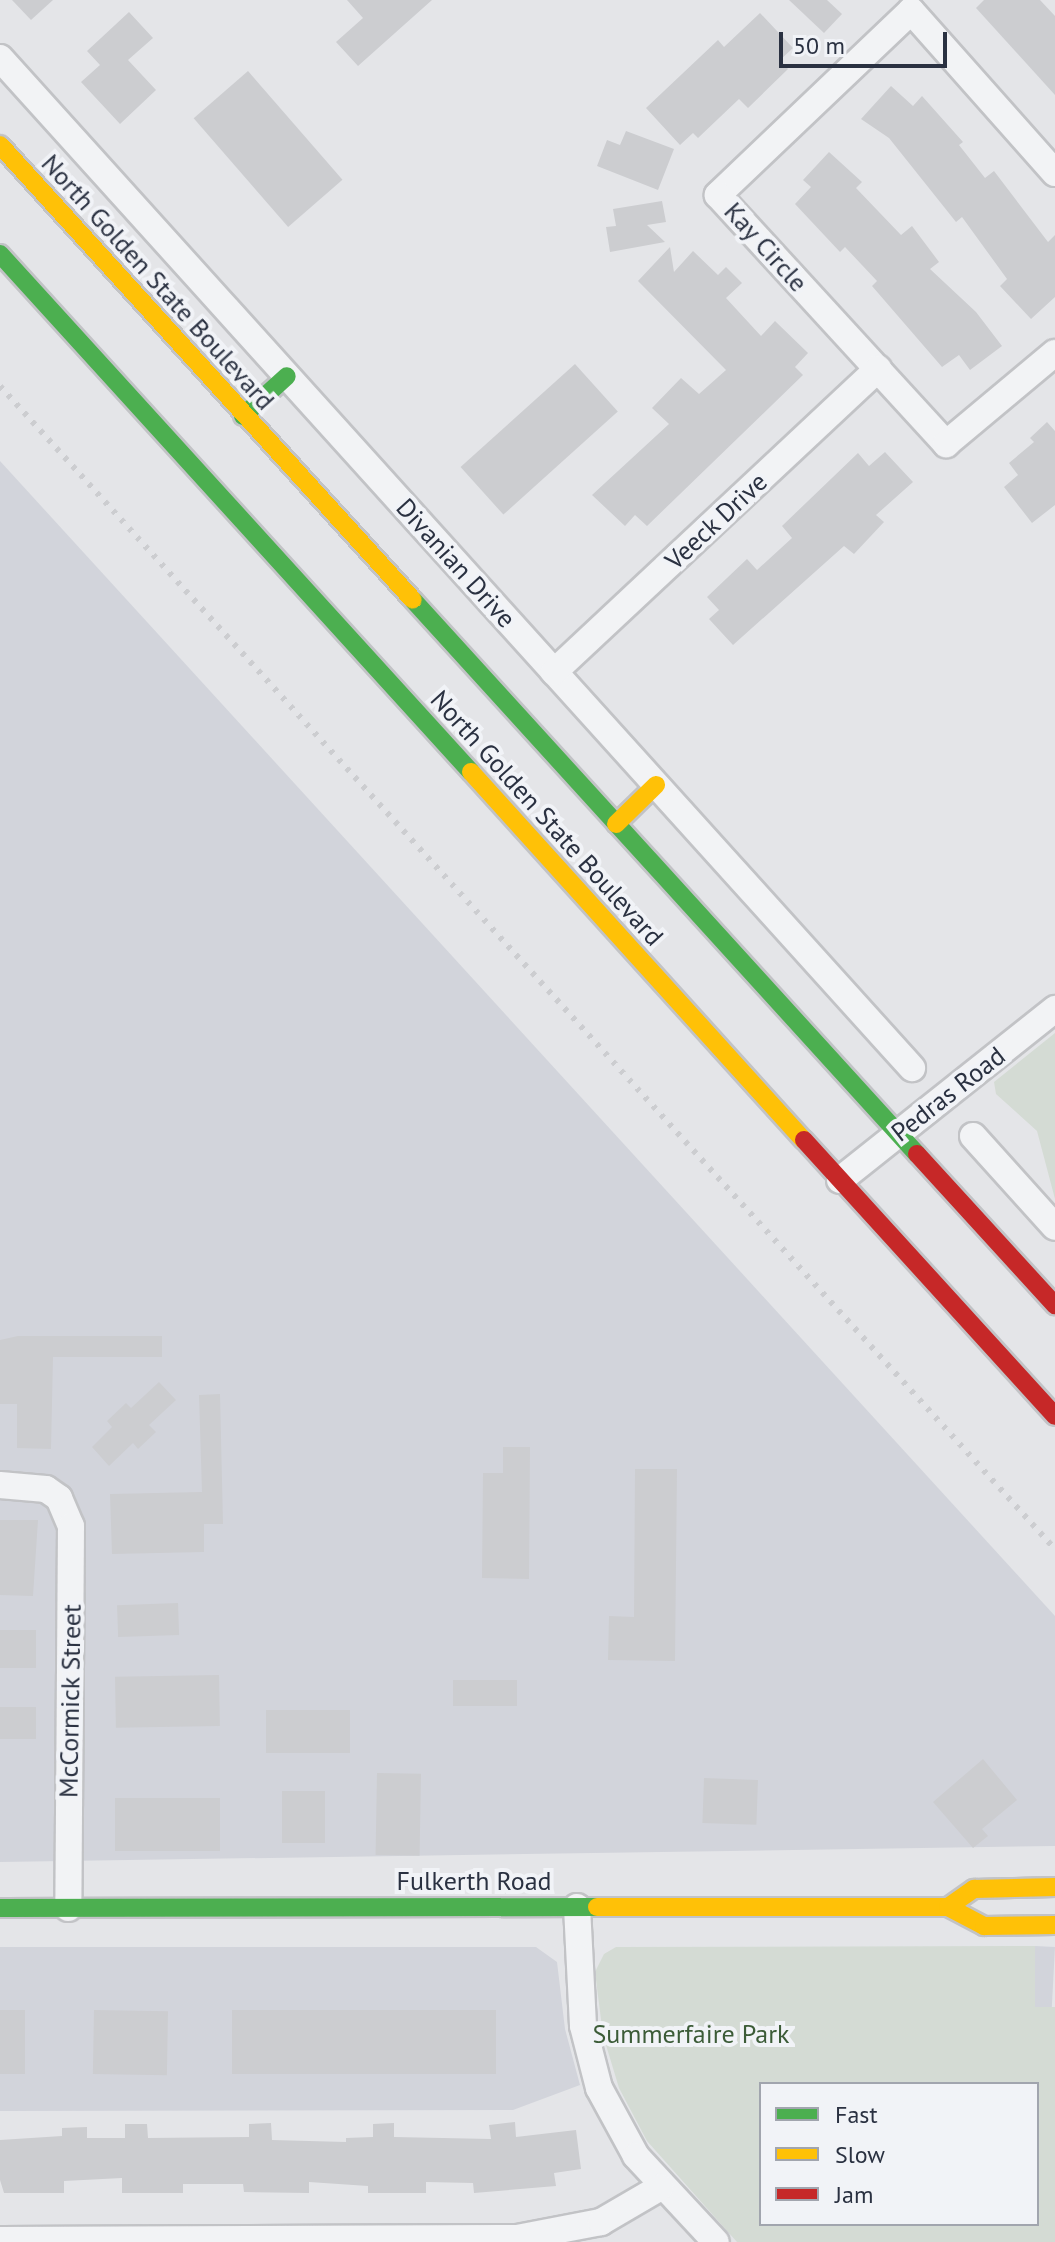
<!DOCTYPE html>
<style>
body{margin:0}
#map{position:relative;width:1055px;height:2242px;overflow:hidden;background:#e4e5e8;font-family:"PT Sans",sans-serif}
div>[style]{position:absolute}
.built>*{inset:0;background:#d2d4db;transform-origin:0 0}
.green>*{inset:0;background:#d4dbd4}
.building>*{inset:0;background:#cccdd0;transform-origin:0 0}
.roads{filter:drop-shadow(2px 0 #c2c3c6) drop-shadow(-2px 0 #c2c3c6) drop-shadow(0 2px #c2c3c6) drop-shadow(0 -2px #c2c3c6)}
.street>*{height:26px;margin:-13px;padding:0 13px;transform-origin:13px;border-radius:13px;background:#f2f3f5}
.fast>*{height:18px;margin:-9px;padding:0 9px;transform-origin:9px;border-radius:9px;background:#4caf50}
.slow>*{height:18px;margin:-9px;padding:0 9px;transform-origin:9px;border-radius:9px;background:#ffc107}
.jam>*{height:18px;margin:-9px;padding:0 9px;transform-origin:9px;border-radius:9px;background:#c62828}
.rail>*{height:6px;margin-top:-3px;transform-origin:0;background:repeating-linear-gradient(90deg,#cccdd0 0 4px,transparent 0 12px)}
span{translate:-50% -50%;white-space:nowrap;text-align:center;line-height:1.15;-webkit-text-stroke:8px #f1f3f7;paint-order:stroke}
.street-label{font-size:26px;color:#2a3141}
.park-label{font-size:26px;color:#3c5c38}
.legend{position:absolute;left:759px;top:2082px;width:280px;height:144px;box-sizing:border-box;background:#f1f3f7;border:2px solid #a1a5ae;margin:0;padding:10px 14px;list-style:none;font-size:24px;color:#2a3141}
.legend li{display:flex;align-items:center;gap:16px;height:40px}
.legend b{width:40px;border:2px solid #a1a5ae}
.scale{position:absolute;left:779px;top:32px;width:168px;height:36px;box-sizing:border-box;border:4px solid #2a3141;border-top:0;padding-left:10px;font-size:24px;line-height:28px;white-space:nowrap;color:#2a3141;-webkit-text-stroke:6px #f1f3f7;paint-order:stroke}
</style>
<div id="map">
<div class="built">
<div style="clip-path:polygon(0 461px,1055px 1616px,1055px 1846px,0 1862px)"></div>
<div style="left:1035px;top:1946px;width:20px;height:61px;rotate:3deg"></div>
<div style="clip-path:polygon(0 1947px,536px 1947px,557px 1962px,565px 2029px,580px 2085px,513px 2110px,0 2111px)"></div>
</div>
<div class="green">
<div style="clip-path:polygon(1055px 1033px,1055px 1199px,1037px 1131px,996px 1094px,994px 1082px)"></div>
<div style="clip-path:polygon(evenodd,1035px 1946px,1035px 2007px,1055px 2007px,1055px 2242px,737px 2242px,647px 2141px,619px 2088px,603px 2035px,595px 1972px,604px 1954px,616px 1947px,1035px 1946px,761px 2084px,1037px 2084px,1037px 2224px,761px 2224px,761px 2084px)"></div>
</div>
<div class="building">
<div style="clip-path:polygon(12px 0,53px 0,31px 20px)"></div>
<div style="clip-path:polygon(347px 0,432px 0,358px 66px,336px 42px,363px 18px)"></div>
<div style="clip-path:polygon(789px 0,827px 0,842px 14px,824px 33px)"></div>
<div style="clip-path:polygon(984px 0,1040px 0,1055px 16px,1055px 95px,976px 8px)"></div>
<div style="clip-path:polygon(129px 12px,153px 38px,128px 60px,156px 90px,120px 124px,81px 82px,100px 65px,87px 51px)"></div>
<div style="clip-path:polygon(760px 13px,793px 48px,780px 60px,788px 69px,748px 108px,739px 99px,698px 138px,693px 133px,680px 145px,646px 108px,718px 40px,724px 47px)"></div>
<div style="left:248px;top:71px;width:144px;height:72px;rotate:49deg"></div>
<div style="clip-path:polygon(891px 86px,913px 106px,922px 96px,963px 142px,959px 145px,985px 178px,994px 171px,1048px 242px,1055px 235px,1055px 297px,1031px 319px,1000px 286px,1007px 279px,962px 217px,956px 222px,889px 138px,861px 119px)"></div>
<div style="clip-path:polygon(626px 131px,674px 149px,658px 190px,597px 166px,607px 140px,620px 145px)"></div>
<div style="clip-path:polygon(829px 152px,862px 182px,856px 188px,901px 235px,912px 226px,939px 262px,930px 269px,976px 312px,1002px 346px,970px 370px,959px 355px,942px 367px,872px 286px,877px 281px,845px 247px,840px 252px,795px 204px,811px 187px,803px 180px)"></div>
<div style="clip-path:polygon(662px 201px,666px 222px,647px 225px,665px 242px,610px 252px,606px 227px,616px 226px,613px 209px)"></div>
<div style="clip-path:polygon(670px 247px,674px 272px,693px 251px,718px 275px,726px 267px,742px 283px,726px 298px,761px 336px,775px 321px,808px 353px,795px 367px,803px 375px,647px 526px,635px 515px,625px 526px,592px 495px,669px 424px,652px 408px,681px 378px,699px 394px,726px 370px,638px 281px)"></div>
<div style="left:575px;top:364px;width:64px;height:154px;rotate:48deg"></div>
<div style="clip-path:polygon(1047px 422px,1055px 431px,1055px 505px,1032px 523px,1004px 487px,1018px 475px,1009px 463px,1034px 442px,1030px 438px)"></div>
<div style="clip-path:polygon(885px 452px,913px 482px,876px 515px,884px 522px,854px 554px,844px 546px,733px 645px,709px 619px,719px 610px,707px 597px,747px 559px,757px 570px,792px 538px,782px 526px,858px 453px,869px 466px)"></div>
<div style="clip-path:polygon(18px 1336px,162px 1336px,162px 1357px,53px 1357px,51px 1449px,17px 1448px,17px 1404px,0 1404px,0 1340px)"></div>
<div style="clip-path:polygon(159px 1382px,176px 1400px,149px 1425px,156px 1432px,138px 1449px,133px 1443px,109px 1466px,92px 1447px,112px 1427px,107px 1421px,126px 1403px,131px 1408px)"></div>
<div style="clip-path:polygon(220px 1394px,223px 1524px,204px 1524px,204px 1552px,112px 1554px,110px 1494px,202px 1492px,199px 1395px)"></div>
<div style="clip-path:polygon(503px 1447px,530px 1447px,529px 1579px,482px 1578px,483px 1473px,503px 1473px)"></div>
<div style="clip-path:polygon(635px 1469px,677px 1469px,675px 1661px,608px 1660px,609px 1616px,634px 1617px)"></div>
<div style="clip-path:polygon(0 1520px,38px 1520px,33px 1596px,0 1595px)"></div>
<div style="left:178px;top:1603px;width:32px;height:61px;rotate:88deg"></div>
<div style="left:0;top:1630px;width:36px;height:38px"></div>
<div style="left:219px;top:1675px;width:51px;height:104px;rotate:89deg"></div>
<div style="left:453px;top:1680px;width:64px;height:26px"></div>
<div style="left:0;top:1707px;width:36px;height:32px"></div>
<div style="left:350px;top:1710px;width:43px;height:84px;rotate:90deg"></div>
<div style="clip-path:polygon(983px 1759px,1017px 1800px,982px 1829px,988px 1836px,973px 1848px,933px 1802px)"></div>
<div style="left:377px;top:1773px;width:44px;height:82px;rotate:1deg"></div>
<div style="left:704px;top:1778px;width:54px;height:45px;rotate:2deg"></div>
<div style="left:282px;top:1791px;width:43px;height:52px"></div>
<div style="left:220px;top:1798px;width:53px;height:105px;rotate:90deg"></div>
<div style="left:0;top:2010px;width:25px;height:64px"></div>
<div style="left:94px;top:2010px;width:74px;height:64px;rotate:1deg"></div>
<div style="left:496px;top:2010px;width:64px;height:264px;rotate:90deg"></div>
<div style="clip-path:polygon(515px 2122px,516px 2137px,576px 2130px,581px 2169px,554px 2173px,556px 2186px,474px 2193px,473px 2183px,426px 2182px,426px 2193px,368px 2193px,368px 2186px,309px 2182px,309px 2193px,244px 2192px,243px 2184px,183px 2184px,183px 2193px,122px 2193px,122px 2178px,64px 2181px,64px 2193px,4px 2193px,0 2180px,0 2140px,62px 2136px,62px 2128px,87px 2127px,87px 2138px,125px 2138px,125px 2124px,147px 2124px,148px 2138px,249px 2137px,249px 2124px,271px 2123px,272px 2140px,346px 2142px,346px 2138px,373px 2137px,373px 2124px,394px 2123px,394px 2137px,491px 2139px,489px 2125px)"></div>
</div>
<div class="roads">
<div class="street">
<div style="left:0;top:58px;width:1361px;rotate:47.92deg"></div>
<div style="left:1055px;top:173px;width:217px;rotate:-131.6deg"></div>
<div style="left:911px;top:11px;width:267px;rotate:136.4deg"></div>
<div style="left:718px;top:195px;width:338px;rotate:47.5deg"></div>
<div style="left:946px;top:444px;width:142px;rotate:-39.9deg"></div>
<div style="left:554px;top:672px;width:444px;rotate:-43.1deg"></div>
<div style="left:973px;top:1136px;width:122px;rotate:48deg"></div>
<div style="left:840px;top:1180px;width:275px;rotate:-38.5deg"></div>
<div style="left:0;top:1485px;width:46px;rotate:5deg"></div>
<div style="left:46px;top:1489px;width:16px;rotate:35deg"></div>
<div style="left:59px;top:1498px;width:30px;rotate:67deg"></div>
<div style="left:71px;top:1526px;width:382px;rotate:90.4deg"></div>
<div style="left:577px;top:1907px;width:119px;rotate:87.1deg"></div>
<div style="left:583px;top:2026px;width:64px;rotate:75.5deg"></div>
<div style="left:599px;top:2088px;width:77px;rotate:61.4deg"></div>
<div style="left:636px;top:2156px;width:117px;rotate:47.1deg"></div>
<div style="left:0;top:2240px;width:517px;rotate:-0.22deg"></div>
<div style="left:517px;top:2238px;width:86px;rotate:-10.8deg"></div>
<div style="left:601px;top:2222px;width:69px;rotate:-30.3deg"></div>
</div>
<div class="fast">
<div style="left:0;top:254px;width:700px;rotate:47.72deg"></div>
<div style="left:243px;top:416px;width:59px;rotate:-42.3deg"></div>
<div style="left:413px;top:600px;width:749px;rotate:47.71deg"></div>
<div style="left:0;top:1908px;width:597px;rotate:-0.1deg"></div>
</div>
<div class="slow">
<div style="left:0;top:145px;width:614px;rotate:47.77deg"></div>
<div style="left:471px;top:772px;width:496px;rotate:47.9deg"></div>
<div style="left:616px;top:824px;width:56px;rotate:-44.3deg"></div>
<div style="left:597px;top:1907px;width:351px"></div>
<div style="left:948px;top:1907px;width:41px;rotate:27.8deg"></div>
<div style="left:984px;top:1926px;width:71px;rotate:-0.8deg"></div>
<div style="left:948px;top:1907px;width:32px;rotate:-35deg"></div>
<div style="left:974px;top:1889px;width:81px;rotate:-1.4deg"></div>
</div>
<div class="jam">
<div style="left:804px;top:1140px;width:373px;rotate:47.7deg"></div>
<div style="left:917px;top:1154px;width:205px;rotate:47.6deg"></div>
</div>
</div>
<div class="rail">
<div style="left:0;top:386px;width:1570px;rotate:47.79deg"></div>
</div>
<div class="street-label">
<span style="left:766px;top:247px;rotate:48deg">Kay Circle</span>
<span style="left:158px;top:282px;rotate:48deg">North Golden State Boulevard</span>
<span style="left:716px;top:521px;rotate:-43deg">Veeck Drive</span>
<span style="left:456px;top:563px;rotate:48deg">Divanian Drive</span>
<span style="left:547px;top:818px;rotate:48deg">North Golden State Boulevard</span>
<span style="left:948px;top:1094px;rotate:-38deg">Pedras Road</span>
<span style="left:70px;top:1701px;rotate:-89deg">McCormick Street</span>
<span style="left:474px;top:1881px">Fulkerth Road</span>
</div>
<div class="park-label">
<span style="left:691px;top:2034px">Summerfaire Park</span>
</div>
<ul class="legend">
<li><b style="height:10px;background:#4caf50"></b>Fast</li>
<li><b style="height:10px;background:#ffc107"></b>Slow</li>
<li><b style="height:10px;background:#c62828"></b>Jam</li>
</ul>
<div class="scale">50 m</div>
</div>
